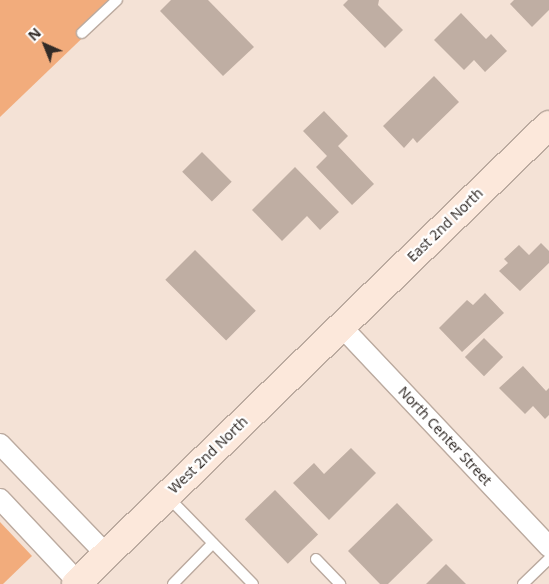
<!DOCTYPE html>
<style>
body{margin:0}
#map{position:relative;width:549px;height:584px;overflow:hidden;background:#f4e2d6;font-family:"Noto Sans",sans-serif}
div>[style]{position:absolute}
.green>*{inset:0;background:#f2ac7c}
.building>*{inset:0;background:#bfaea3;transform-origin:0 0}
.roads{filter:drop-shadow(1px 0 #bbaa9f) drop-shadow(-1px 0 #bbaa9f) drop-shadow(0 1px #bbaa9f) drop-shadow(0 -1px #bbaa9f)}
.lane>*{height:10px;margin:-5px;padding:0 5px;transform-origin:5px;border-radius:5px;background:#fff}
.street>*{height:20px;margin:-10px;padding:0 10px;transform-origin:10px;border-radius:10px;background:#fff}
.secondary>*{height:28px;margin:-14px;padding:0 14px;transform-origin:14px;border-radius:14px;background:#fce8db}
span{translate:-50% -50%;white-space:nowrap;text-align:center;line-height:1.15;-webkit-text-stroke:4.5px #fff;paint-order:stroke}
.street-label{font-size:14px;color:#322b27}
.north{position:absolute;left:20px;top:20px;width:50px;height:50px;-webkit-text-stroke:4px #fff;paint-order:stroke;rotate:316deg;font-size:14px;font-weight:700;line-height:20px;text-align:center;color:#322b27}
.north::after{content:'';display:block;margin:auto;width:18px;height:22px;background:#322b27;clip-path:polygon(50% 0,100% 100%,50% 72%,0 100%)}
</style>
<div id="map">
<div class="green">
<div style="clip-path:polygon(0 0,122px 0,0 117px)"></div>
<div style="clip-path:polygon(0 522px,32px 556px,3px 584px,0 584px)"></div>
</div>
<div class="building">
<div style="clip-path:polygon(171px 0,208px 0,254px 47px,223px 76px,160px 11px)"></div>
<div style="clip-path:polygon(348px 0,379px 0,378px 5px,403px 30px,385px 48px,343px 5px)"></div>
<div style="clip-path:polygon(514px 0,549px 0,549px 10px,532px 27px,510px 4px)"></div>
<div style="clip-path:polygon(461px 13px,486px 39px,491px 34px,507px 51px,485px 72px,474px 60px,464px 70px,434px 40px)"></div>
<div style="clip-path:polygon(434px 76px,459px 102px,417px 143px,413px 138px,404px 148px,383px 126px)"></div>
<div style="clip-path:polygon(324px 111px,348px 136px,338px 146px,374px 184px,352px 205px,316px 167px,327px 156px,303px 131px)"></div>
<div style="left:202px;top:152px;width:42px;height:28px;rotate:45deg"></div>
<div style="clip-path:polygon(295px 167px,339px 212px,320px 230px,307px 216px,282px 241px,252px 210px)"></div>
<div style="clip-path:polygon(541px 243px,549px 251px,549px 263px,520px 291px,499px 271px,508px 263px,504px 259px,519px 245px,529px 255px)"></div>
<div style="left:195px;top:250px;width:86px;height:42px;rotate:45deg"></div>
<div style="clip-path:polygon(485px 293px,504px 313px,462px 352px,439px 328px,467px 300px,473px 305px)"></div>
<div style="left:484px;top:338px;width:27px;height:27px;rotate:45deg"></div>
<div style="clip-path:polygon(523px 366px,546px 391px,549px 388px,549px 415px,545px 419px,533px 406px,525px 414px,499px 388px)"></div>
<div style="clip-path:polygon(351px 448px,376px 473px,329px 520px,293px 483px,314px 463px,324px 474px)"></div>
<div style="left:275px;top:490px;width:62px;height:42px;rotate:46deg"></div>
<div style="clip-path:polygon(397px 503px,433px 540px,388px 584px,380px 584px,348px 551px)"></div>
<div style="clip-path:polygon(446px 564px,466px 584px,426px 584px)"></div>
</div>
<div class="roads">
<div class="lane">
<div style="left:82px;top:33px;width:48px;rotate:-43.3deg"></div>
<div style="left:167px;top:496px;width:123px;rotate:45.7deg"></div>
<div style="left:316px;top:559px;width:35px;rotate:46deg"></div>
<div style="left:173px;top:584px;width:57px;rotate:-45.7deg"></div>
<div style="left:523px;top:584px;width:36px;rotate:-44deg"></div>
</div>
<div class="street">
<div style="left:340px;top:325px;width:305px;rotate:46.7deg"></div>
<div style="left:0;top:444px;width:153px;rotate:46.1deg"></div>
<div style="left:0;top:499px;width:114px;rotate:46.8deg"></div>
</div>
<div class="secondary">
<div style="left:76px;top:584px;width:659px;rotate:-44.14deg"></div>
</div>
</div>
<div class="street-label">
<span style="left:445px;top:225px;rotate:-44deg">East 2nd North</span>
<span style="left:445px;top:436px;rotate:47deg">North Center Street</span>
<span style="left:208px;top:455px;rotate:-44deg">West 2nd North</span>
</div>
<div class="north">N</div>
</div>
